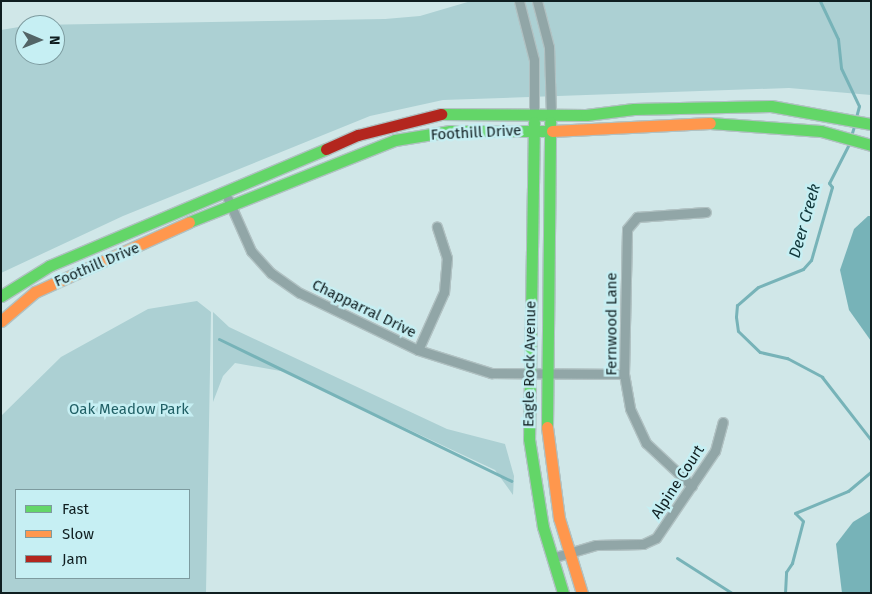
<!DOCTYPE html>
<style>
body{margin:0}
#map{position:relative;width:872px;height:594px;overflow:hidden;background:#d0e7e8;font-family:"Fira Sans",sans-serif}
div>[style]{position:absolute}
.green>*{inset:0;background:#acd0d3}
.water>*{inset:0;background:#77b3b8}
.stream>*{height:3px;margin:-1.5px;padding:0 1.5px;transform-origin:1.5px;border-radius:1.5px;background:#77b3b8}
.roads{filter:drop-shadow(1px 0 #b0c1c2) drop-shadow(-1px 0 #b0c1c2) drop-shadow(0 1px #b0c1c2) drop-shadow(0 -1px #b0c1c2)}
.street>*{height:9px;margin:-4.5px;padding:0 4.5px;transform-origin:4.5px;border-radius:4.5px;background:#91a6a7}
.fast>*{height:11px;margin:-5.5px;padding:0 5.5px;transform-origin:5.5px;border-radius:5.5px;background:#63d668}
.slow>*{height:11px;margin:-5.5px;padding:0 5.5px;transform-origin:5.5px;border-radius:5.5px;background:#ff974d}
.jam>*{height:11px;margin:-5.5px;padding:0 5.5px;transform-origin:5.5px;border-radius:5.5px;background:#b3261e}
span{translate:-50% -50%;white-space:nowrap;text-align:center;line-height:1.15;-webkit-text-stroke:5px #c6eff3;paint-order:stroke}
.street-label{font-size:15px;color:#0f1e20}
.park-label{font-size:15px;color:#216066}
.water-label{font-size:16px;color:#0f3538;font-style:italic}
.frame{position:absolute;inset:0;border:2px solid #0f1e20;pointer-events:none}
.legend{position:absolute;left:15px;top:489px;width:175px;height:90px;box-sizing:border-box;background:#c6eff3;border:1px solid #7d9b9f;margin:0;padding:6px 9px;list-style:none;font-size:15px;color:#0f1e20}
.legend li{display:flex;align-items:center;gap:10px;height:25px}
.legend b{width:25px;border:1px solid #7d9b9f}
.north{position:absolute;left:15px;top:15px;width:50px;height:50px;box-sizing:border-box;background:#c6eff3;border:1px solid #7d9b9f;border-radius:50%;rotate:91deg;font-size:14px;font-weight:700;line-height:20px;text-align:center;color:#0f1e20}
.north::after{content:'';display:block;margin:auto;width:18px;height:22px;background:#536466;clip-path:polygon(50% 0,100% 100%,50% 72%,0 100%)}
</style>
<div id="map">
<div class="green">
<div style="clip-path:polygon(471px 1px,871px 1px,871px 95px,789px 88px,443px 100px,370px 116px,123px 216px,1px 273px,1px 30px,25px 26px,25px 55px,55px 55px,55px 25px,34px 25px,385px 19px,420px 16px)"></div>
<div style="clip-path:polygon(evenodd,197px 301px,211px 312px,206px 593px,1px 593px,1px 416px,61px 357px,148px 309px,197px 301px,16px 490px,189px 490px,189px 578px,16px 578px,16px 490px)"></div>
<div style="clip-path:polygon(213px 312px,229px 327px,447px 429px,505px 444px,514px 476px,513px 495px,495px 470px,286px 372px,235px 363px,223px 376px,213px 402px)"></div>
</div>
<div class="water">
<div style="clip-path:polygon(868px 216px,871px 216px,871px 341px,849px 310px,840px 270px,854px 229px)"></div>
<div style="clip-path:polygon(871px 511px,871px 593px,842px 593px,836px 544px,853px 522px)"></div>
</div>
<div class="stream">
<div style="left:820px;top:1px;width:42px;rotate:64.7deg"></div>
<div style="left:838px;top:39px;width:29px;rotate:84deg"></div>
<div style="left:841px;top:68px;width:42px;rotate:64.7deg"></div>
<div style="left:859px;top:106px;width:11px;rotate:105deg"></div>
<div style="left:851px;top:136px;width:14px;rotate:-73deg"></div>
<div style="left:850px;top:142px;width:46px;rotate:117.1deg"></div>
<div style="left:829px;top:183px;width:5px;rotate:53deg"></div>
<div style="left:832px;top:187px;width:76px;rotate:106deg"></div>
<div style="left:811px;top:260px;width:12px;rotate:132deg"></div>
<div style="left:803px;top:269px;width:48px;rotate:158.2deg"></div>
<div style="left:758px;top:287px;width:28px;rotate:139deg"></div>
<div style="left:737px;top:305px;width:12px;rotate:95deg"></div>
<div style="left:736px;top:317px;width:14px;rotate:82deg"></div>
<div style="left:738px;top:331px;width:30px;rotate:44deg"></div>
<div style="left:760px;top:352px;width:28px;rotate:13deg"></div>
<div style="left:787px;top:358px;width:40px;rotate:28deg"></div>
<div style="left:822px;top:377px;width:80px;rotate:52.1deg"></div>
<div style="left:219px;top:339px;width:325px;rotate:25.9deg"></div>
<div style="left:677px;top:558px;width:65px;rotate:32.5deg"></div>
<div style="left:785px;top:593px;width:21px;rotate:-87deg"></div>
<div style="left:786px;top:572px;width:11px;rotate:-56deg"></div>
<div style="left:792px;top:563px;width:43px;rotate:-75.3deg"></div>
<div style="left:803px;top:521px;width:11px;rotate:-135deg"></div>
<div style="left:795px;top:513px;width:57px;rotate:-22.5deg"></div>
<div style="left:848px;top:491px;width:30px;rotate:-40deg"></div>
</div>
<div class="roads">
<div class="street">
<div style="left:519px;top:1px;width:61px;rotate:75.7deg"></div>
<div style="left:534px;top:60px;width:54px;rotate:90deg"></div>
<div style="left:537px;top:1px;width:48px;rotate:75.4deg"></div>
<div style="left:549px;top:47px;width:68px;rotate:88.3deg"></div>
<div style="left:228px;top:199px;width:57px;rotate:66.1deg"></div>
<div style="left:251px;top:251px;width:30px;rotate:48deg"></div>
<div style="left:271px;top:273px;width:35px;rotate:35deg"></div>
<div style="left:300px;top:293px;width:131px;rotate:25.8deg"></div>
<div style="left:418px;top:350px;width:77px;rotate:17.5deg"></div>
<div style="left:491px;top:373px;width:133px;rotate:0.4deg"></div>
<div style="left:418px;top:350px;width:64px;rotate:-65.9deg"></div>
<div style="left:444px;top:292px;width:34px;rotate:-85deg"></div>
<div style="left:447px;top:258px;width:33px;rotate:-108deg"></div>
<div style="left:692px;top:486px;width:63px;rotate:-136.9deg"></div>
<div style="left:646px;top:443px;width:38px;rotate:-115deg"></div>
<div style="left:630px;top:408px;width:35px;rotate:-100deg"></div>
<div style="left:624px;top:374px;width:145px;rotate:-88.8deg"></div>
<div style="left:627px;top:229px;width:16px;rotate:-50deg"></div>
<div style="left:637px;top:217px;width:69px;rotate:-4.1deg"></div>
<div style="left:552px;top:558px;width:46px;rotate:-16.5deg"></div>
<div style="left:596px;top:545px;width:47px;rotate:-1.2deg"></div>
<div style="left:643px;top:544px;width:14px;rotate:-25deg"></div>
<div style="left:656px;top:538px;width:105px;rotate:-55.9deg"></div>
<div style="left:715px;top:451px;width:30px;rotate:-75deg"></div>
</div>
<div class="fast">
<div style="left:441px;top:114px;width:145px;rotate:0.4deg"></div>
<div style="left:586px;top:115px;width:48px;rotate:-7.1deg"></div>
<div style="left:634px;top:109px;width:137px;rotate:-1.3deg"></div>
<div style="left:771px;top:106px;width:102px;rotate:10.2deg"></div>
<div style="left:534px;top:122px;width:317px;rotate:90.9deg"></div>
<div style="left:529px;top:439px;width:89px;rotate:81deg"></div>
<div style="left:543px;top:527px;width:69px;rotate:73.1deg"></div>
<div style="left:710px;top:123px;width:111px;rotate:4.1deg"></div>
<div style="left:821px;top:131px;width:52px;rotate:15.6deg"></div>
<div style="left:189px;top:222px;width:222px;rotate:-21.7deg"></div>
<div style="left:395px;top:140px;width:56px;rotate:-9.3deg"></div>
<div style="left:450px;top:131px;width:102px"></div>
<div style="left:1px;top:296px;width:57px;rotate:-32deg"></div>
<div style="left:49px;top:266px;width:301px;rotate:-22.9deg"></div>
<div style="left:547px;top:427px;width:305px;rotate:-89.4deg"></div>
</div>
<div class="slow">
<div style="left:552px;top:131px;width:158px;rotate:-2.9deg"></div>
<div style="left:1px;top:321px;width:45px;rotate:-40.5deg"></div>
<div style="left:35px;top:292px;width:169px;rotate:-24.4deg"></div>
<div style="left:547px;top:427px;width:92px;rotate:82.5deg"></div>
<div style="left:559px;top:518px;width:78px;rotate:73deg"></div>
</div>
<div class="jam">
<div style="left:326px;top:149px;width:35px;rotate:-24deg"></div>
<div style="left:358px;top:135px;width:86px;rotate:-14.2deg"></div>
</div>
</div>
<div class="street-label">
<span style="left:476px;top:133px;rotate:-3deg">Foothill Drive</span>
<span style="left:97px;top:265px;rotate:-23deg">Foothill Drive</span>
<span style="left:364px;top:309px;rotate:26deg">Chapparral Drive</span>
<span style="left:612px;top:324px;rotate:-90deg">Fernwood Lane</span>
<span style="left:530px;top:364px;rotate:-89deg">Eagle Rock Avenue</span>
<span style="left:678px;top:482px;rotate:-57deg">Alpine Court</span>
</div>
<div class="park-label">
<span style="left:129px;top:410px">Oak Meadow Park</span>
</div>
<div class="water-label">
<span style="left:805px;top:221px;rotate:-74deg">Deer Creek</span>
</div>
<div class="frame"></div>
<ul class="legend">
<li><b style="height:6px;background:#63d668"></b>Fast</li>
<li><b style="height:6px;background:#ff974d"></b>Slow</li>
<li><b style="height:6px;background:#b3261e"></b>Jam</li>
</ul>
<div class="north">N</div>
</div>
